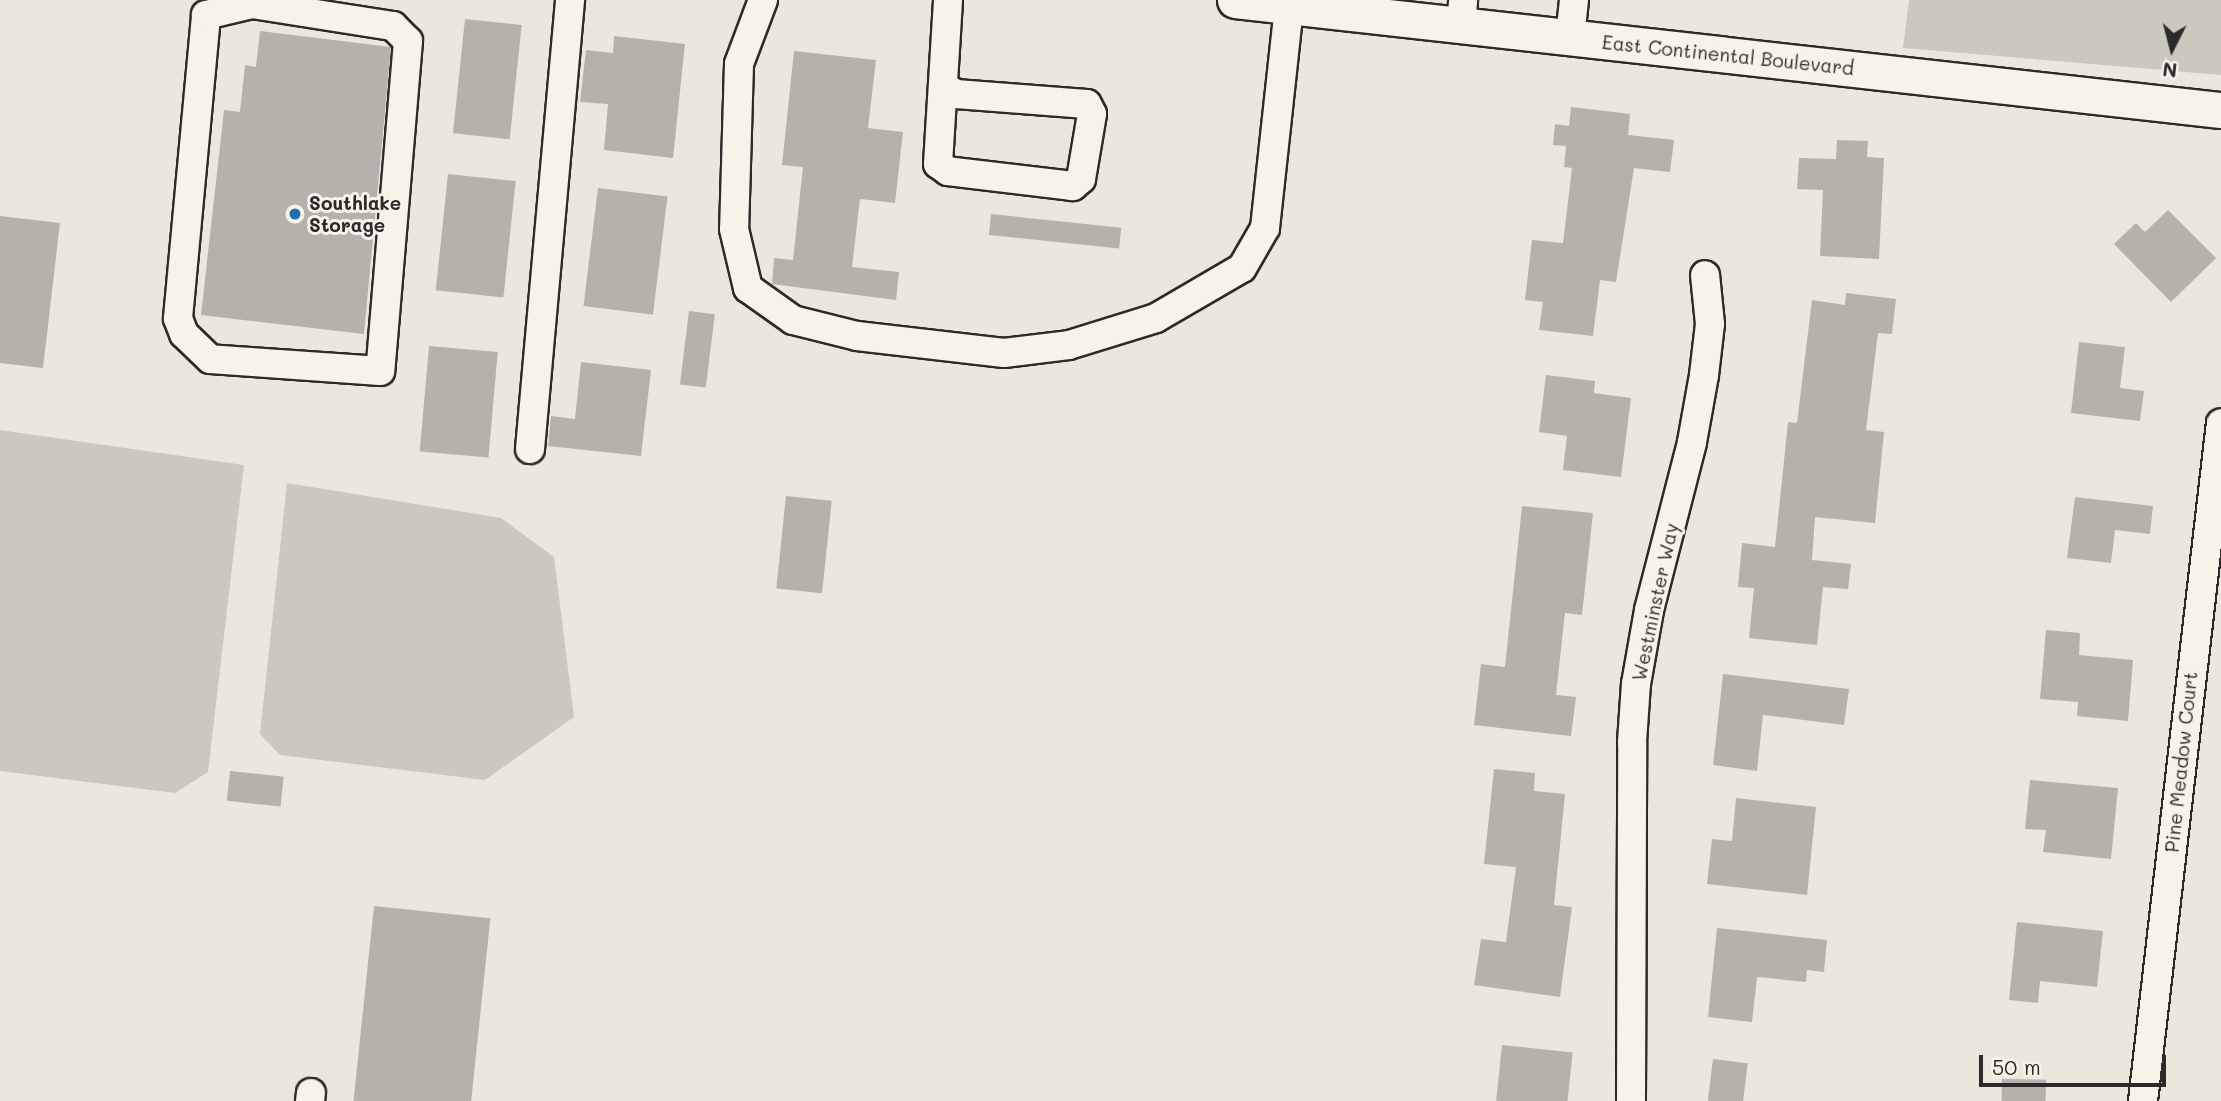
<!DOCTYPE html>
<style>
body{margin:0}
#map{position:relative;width:2221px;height:1101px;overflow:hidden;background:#ebe7dd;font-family:Mali,sans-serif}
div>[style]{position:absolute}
.green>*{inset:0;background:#cbc8bf}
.building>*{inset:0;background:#b5b2ab;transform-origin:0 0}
.roads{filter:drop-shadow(2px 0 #2b2b2b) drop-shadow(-2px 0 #2b2b2b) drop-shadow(0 2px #2b2b2b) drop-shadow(0 -2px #2b2b2b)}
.minor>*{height:28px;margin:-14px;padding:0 14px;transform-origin:14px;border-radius:14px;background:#f7f3e8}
.major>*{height:35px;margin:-17.5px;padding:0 17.5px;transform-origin:17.5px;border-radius:17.5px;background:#f7f3e8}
.dots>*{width:19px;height:19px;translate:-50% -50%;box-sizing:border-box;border:4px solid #f7f3e8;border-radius:50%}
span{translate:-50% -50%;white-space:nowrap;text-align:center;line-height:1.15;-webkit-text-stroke:6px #f7f3e8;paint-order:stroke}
.street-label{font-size:19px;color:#2b2b2b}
.poi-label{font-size:19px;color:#2b2b2b;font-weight:700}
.left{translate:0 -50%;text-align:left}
.north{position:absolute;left:2137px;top:14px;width:70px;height:70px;-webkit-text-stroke:5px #f7f3e8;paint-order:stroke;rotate:186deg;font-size:19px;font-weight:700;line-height:28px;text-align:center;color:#2b2b2b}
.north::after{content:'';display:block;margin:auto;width:24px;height:32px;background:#2b2b2b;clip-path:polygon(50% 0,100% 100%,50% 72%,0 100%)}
.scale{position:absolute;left:1979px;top:1055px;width:187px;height:32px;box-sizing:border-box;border:4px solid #2b2b2b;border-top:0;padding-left:9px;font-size:21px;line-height:24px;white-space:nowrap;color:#2b2b2b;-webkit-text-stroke:5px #f7f3e8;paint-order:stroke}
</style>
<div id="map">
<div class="green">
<div style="clip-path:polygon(1909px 0,2221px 0,2221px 75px,1903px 48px)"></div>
<div style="clip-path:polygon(0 430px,244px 465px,208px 772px,175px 793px,0 771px)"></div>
<div style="clip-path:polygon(287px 483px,501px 518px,554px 557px,574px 717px,485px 780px,280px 755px,260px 734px)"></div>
</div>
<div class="building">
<div style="left:465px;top:19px;width:57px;height:115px;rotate:6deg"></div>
<div style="clip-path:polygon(260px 31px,391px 47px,364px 334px,201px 315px,224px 110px,240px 112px,245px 65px,256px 67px)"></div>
<div style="clip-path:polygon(614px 36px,685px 44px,673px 158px,604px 150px,608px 104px,580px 102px,586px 50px,613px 53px)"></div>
<div style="clip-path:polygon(794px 51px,876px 60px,868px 128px,903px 132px,895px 203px,860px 199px,852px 267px,899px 272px,896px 300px,772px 284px,774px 258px,793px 260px,803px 167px,782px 165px)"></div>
<div style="clip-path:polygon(1571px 107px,1630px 114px,1628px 135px,1674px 140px,1670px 172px,1634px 168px,1616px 282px,1600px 280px,1593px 336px,1539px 330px,1543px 302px,1525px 300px,1532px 240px,1563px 243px,1572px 168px,1564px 167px,1566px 146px,1553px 145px,1555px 124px,1569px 126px)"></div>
<div style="clip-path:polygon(1837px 140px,1868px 141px,1867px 157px,1884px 158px,1879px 259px,1820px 256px,1823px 190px,1797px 189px,1799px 158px,1836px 159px)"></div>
<div style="left:448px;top:174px;width:68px;height:117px;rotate:6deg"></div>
<div style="left:598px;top:188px;width:70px;height:119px;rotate:7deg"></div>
<div style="clip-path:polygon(2168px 210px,2216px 258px,2171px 302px,2114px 244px,2136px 223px,2145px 232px)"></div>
<div style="left:991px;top:214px;width:131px;height:21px;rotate:6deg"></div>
<div style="clip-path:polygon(0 216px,60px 223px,43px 368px,0 363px)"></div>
<div style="clip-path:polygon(1846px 293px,1896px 299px,1892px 334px,1878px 333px,1866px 430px,1884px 432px,1875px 523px,1815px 517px,1812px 560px,1851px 564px,1848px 589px,1823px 587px,1817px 645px,1749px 638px,1754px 588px,1738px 587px,1742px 543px,1775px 547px,1788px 422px,1797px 423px,1812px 300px,1845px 305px)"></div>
<div style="left:689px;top:311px;width:26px;height:74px;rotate:7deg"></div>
<div style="clip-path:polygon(2079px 342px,2125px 347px,2120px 388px,2144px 391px,2140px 421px,2071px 413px)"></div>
<div style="left:429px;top:346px;width:69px;height:106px;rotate:5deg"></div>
<div style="clip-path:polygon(581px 362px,651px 370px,641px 456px,548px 446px,551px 416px,575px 419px)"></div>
<div style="clip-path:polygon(1546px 375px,1595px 381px,1594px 393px,1631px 398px,1621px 477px,1563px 470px,1567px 436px,1539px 432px)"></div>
<div style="left:786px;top:496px;width:46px;height:93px;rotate:6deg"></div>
<div style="clip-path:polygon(2075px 497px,2153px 506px,2150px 534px,2115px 530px,2111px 563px,2067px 558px)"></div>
<div style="clip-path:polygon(1522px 506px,1593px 513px,1582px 615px,1565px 613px,1556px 695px,1576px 697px,1571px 736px,1474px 725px,1481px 664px,1505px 667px)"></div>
<div style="clip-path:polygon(2046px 630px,2080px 633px,2079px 655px,2133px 660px,2128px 721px,2077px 716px,2078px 702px,2040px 699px)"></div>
<div style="clip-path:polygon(1723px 674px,1849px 689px,1844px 725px,1763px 715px,1757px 771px,1713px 765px)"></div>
<div style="clip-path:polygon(1494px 769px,1535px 773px,1534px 791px,1565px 794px,1554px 905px,1572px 907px,1560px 997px,1474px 985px,1481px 939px,1506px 942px,1516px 867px,1484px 864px)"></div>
<div style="left:230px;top:771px;width:54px;height:30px;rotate:6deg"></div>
<div style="clip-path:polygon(2030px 780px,2118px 788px,2111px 859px,2043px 852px,2046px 830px,2025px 829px)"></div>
<div style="clip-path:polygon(1736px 798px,1816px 807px,1807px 895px,1707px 884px,1712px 839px,1732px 841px)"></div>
<div style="left:374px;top:906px;width:117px;height:196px;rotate:6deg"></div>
<div style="clip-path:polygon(2017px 922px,2103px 931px,2097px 987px,2040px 981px,2038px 1003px,2009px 1000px)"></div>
<div style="clip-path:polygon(1717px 928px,1827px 940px,1824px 972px,1807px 970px,1806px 982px,1757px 977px,1752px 1022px,1708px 1017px)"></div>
<div style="left:1502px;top:1045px;width:71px;height:56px;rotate:6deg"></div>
<div style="left:1713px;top:1059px;width:35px;height:42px;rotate:7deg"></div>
<div style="left:2002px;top:1079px;width:44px;height:22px;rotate:1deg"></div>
</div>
<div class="roads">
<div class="minor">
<div style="left:763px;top:0;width:68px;rotate:110.6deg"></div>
<div style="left:739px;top:64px;width:165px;rotate:91.7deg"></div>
<div style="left:734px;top:229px;width:61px;rotate:76.7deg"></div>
<div style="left:748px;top:288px;width:55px;rotate:35.4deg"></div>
<div style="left:793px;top:320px;width:66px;rotate:14deg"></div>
<div style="left:857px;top:336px;width:148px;rotate:6.6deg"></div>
<div style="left:1004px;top:353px;width:65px;rotate:-7deg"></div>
<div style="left:1069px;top:345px;width:91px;rotate:-17.2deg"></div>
<div style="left:1156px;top:318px;width:99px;rotate:-30.2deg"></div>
<div style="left:1242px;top:268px;width:46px;rotate:-60.1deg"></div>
<div style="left:1265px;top:228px;width:223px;rotate:-83.8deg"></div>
<div style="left:252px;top:4px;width:143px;rotate:8.9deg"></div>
<div style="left:393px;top:26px;width:21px;rotate:45deg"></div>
<div style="left:408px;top:41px;width:331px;rotate:94.8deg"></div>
<div style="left:380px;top:371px;width:170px;rotate:-176deg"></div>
<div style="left:210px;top:359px;width:36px;rotate:-136deg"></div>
<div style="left:184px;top:334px;width:17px;rotate:-111deg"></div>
<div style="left:178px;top:318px;width:304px;rotate:-84.7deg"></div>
<div style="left:206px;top:15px;width:47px;rotate:-13.4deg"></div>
<div style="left:1461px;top:25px;width:25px;rotate:-85deg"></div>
<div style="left:1570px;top:38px;width:38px;rotate:-84deg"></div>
<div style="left:943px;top:86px;width:15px;rotate:32deg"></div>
<div style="left:956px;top:94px;width:131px;rotate:4.4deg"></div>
<div style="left:1087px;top:104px;width:11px;rotate:63deg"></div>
<div style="left:1092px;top:114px;width:66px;rotate:99.6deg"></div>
<div style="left:1081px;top:179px;width:11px;rotate:139deg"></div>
<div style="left:1073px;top:186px;width:126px;rotate:-173.2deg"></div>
<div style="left:948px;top:171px;width:12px;rotate:-145deg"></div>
<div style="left:938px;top:164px;width:164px;rotate:-86.5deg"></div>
<div style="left:530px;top:449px;width:451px;rotate:-84.9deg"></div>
<div style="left:310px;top:1101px;width:8px;rotate:-83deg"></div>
<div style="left:1631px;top:1101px;width:359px;rotate:-89.8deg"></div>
<div style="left:1632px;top:742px;width:58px;rotate:-86.1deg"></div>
<div style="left:1636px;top:684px;width:75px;rotate:-80deg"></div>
<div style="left:1649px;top:610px;width:173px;rotate:-75.6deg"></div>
<div style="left:1692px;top:442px;width:68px;rotate:-79.8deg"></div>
<div style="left:1704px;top:375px;width:51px;rotate:-83.3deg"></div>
<div style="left:1710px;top:324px;width:49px;rotate:-95.8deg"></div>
<div style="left:2143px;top:1101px;width:682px;rotate:-83.44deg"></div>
</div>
<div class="major">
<div style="left:1235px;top:0;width:992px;rotate:6.37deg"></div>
</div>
</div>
<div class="dots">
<div style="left:295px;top:214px;background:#1f6fb2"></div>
</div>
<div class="street-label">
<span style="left:1728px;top:55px;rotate:6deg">East Continental Boulevard</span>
<span style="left:1655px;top:602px;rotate:-78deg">Westminster Way</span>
<span style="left:2181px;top:762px;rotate:-84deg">Pine Meadow Court</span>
</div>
<div class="poi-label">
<span class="left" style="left:309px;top:214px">Southlake<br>Storage</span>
</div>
<div class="north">N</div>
<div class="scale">50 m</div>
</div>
